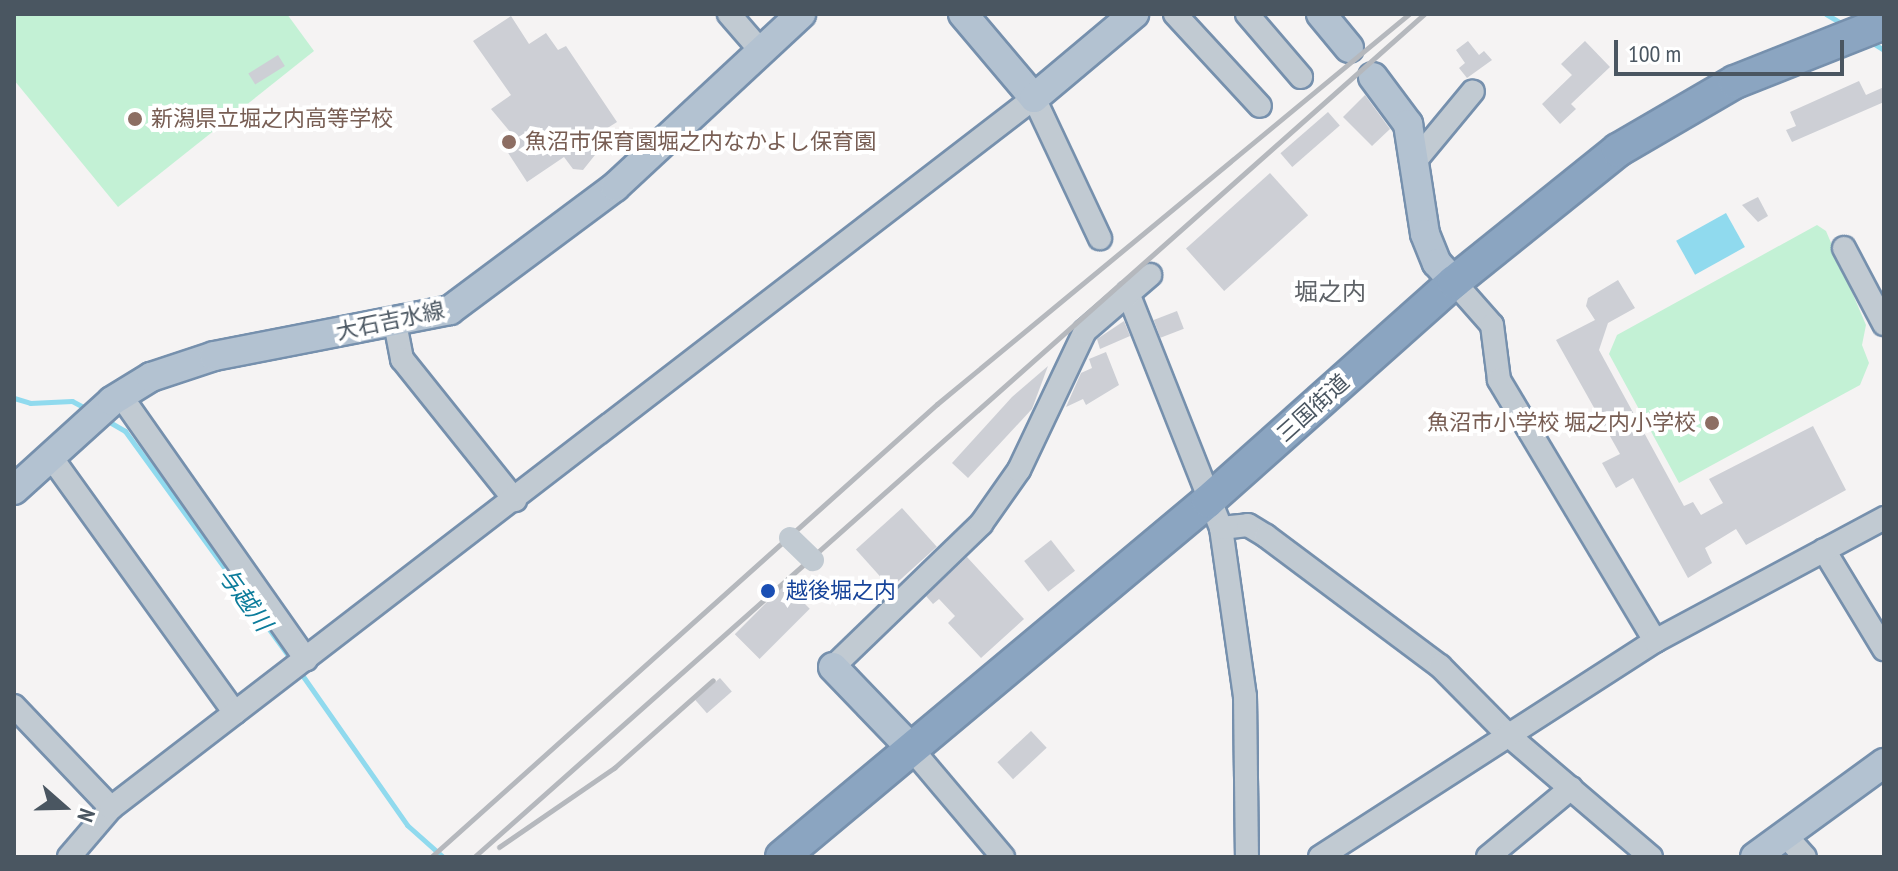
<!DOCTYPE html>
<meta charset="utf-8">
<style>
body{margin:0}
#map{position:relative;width:1898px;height:871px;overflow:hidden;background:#f5f3f3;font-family:"PT Sans Narrow","Noto Sans JP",sans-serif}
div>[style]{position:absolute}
.green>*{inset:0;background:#c3f1d5}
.water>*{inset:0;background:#90daee;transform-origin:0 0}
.stream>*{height:5px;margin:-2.5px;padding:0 2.5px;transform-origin:2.5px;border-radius:2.5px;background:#90daee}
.building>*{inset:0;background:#cdcfd5;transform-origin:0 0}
.roads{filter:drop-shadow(2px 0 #7690ad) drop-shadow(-2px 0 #7690ad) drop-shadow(0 2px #7690ad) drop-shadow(0 -2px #7690ad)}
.minor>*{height:22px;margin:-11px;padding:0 11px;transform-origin:11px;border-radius:11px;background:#c1cad2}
.major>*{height:28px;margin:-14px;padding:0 14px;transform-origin:14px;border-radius:14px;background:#b3c2d1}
.highway>*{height:32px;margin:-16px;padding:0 16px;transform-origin:16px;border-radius:16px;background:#8ba5c1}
.rail>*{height:5px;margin:-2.5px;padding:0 2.5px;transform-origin:2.5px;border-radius:2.5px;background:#b5b8bd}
.minor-bridge>*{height:22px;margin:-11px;padding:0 11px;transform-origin:11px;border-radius:11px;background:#c1cad2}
.dots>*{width:22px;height:22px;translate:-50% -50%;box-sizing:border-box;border:4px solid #fff;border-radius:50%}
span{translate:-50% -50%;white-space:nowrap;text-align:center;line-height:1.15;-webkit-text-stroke:8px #fff;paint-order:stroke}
.education-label{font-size:22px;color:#785e54}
.left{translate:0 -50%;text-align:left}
.right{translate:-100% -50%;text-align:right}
.street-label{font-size:22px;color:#4a5661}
.transit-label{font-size:22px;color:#164399}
.neighbourhood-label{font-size:24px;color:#5f6368}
.water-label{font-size:24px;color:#0c7c9b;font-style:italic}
.frame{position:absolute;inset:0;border:16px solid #4a5661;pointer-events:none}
.north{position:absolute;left:24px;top:767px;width:80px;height:80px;-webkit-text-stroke:6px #fff;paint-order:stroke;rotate:110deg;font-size:22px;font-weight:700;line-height:32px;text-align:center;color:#4a5661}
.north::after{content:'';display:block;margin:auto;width:28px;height:36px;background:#4a5661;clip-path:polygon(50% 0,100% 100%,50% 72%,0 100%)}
.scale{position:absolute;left:1614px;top:40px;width:230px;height:36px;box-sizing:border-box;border:4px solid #4a5661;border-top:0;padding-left:10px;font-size:24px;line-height:28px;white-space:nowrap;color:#4a5661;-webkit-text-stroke:6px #fff;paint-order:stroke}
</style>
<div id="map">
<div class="green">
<div style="clip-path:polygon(14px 14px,287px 14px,314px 51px,118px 207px,14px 80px)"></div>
<div style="clip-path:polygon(1817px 225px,1826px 231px,1866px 325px,1862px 345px,1869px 363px,1860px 385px,1679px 483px,1609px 354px,1617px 335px)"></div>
</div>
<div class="water">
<div style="left:1726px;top:213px;width:39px;height:57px;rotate:61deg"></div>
</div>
<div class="stream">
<div style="left:1826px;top:14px;width:23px;rotate:31deg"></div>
<div style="left:1871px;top:42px;width:15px;rotate:32deg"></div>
<div style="left:14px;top:398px;width:17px;rotate:17deg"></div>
<div style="left:30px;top:403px;width:42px;rotate:-2.7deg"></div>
<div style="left:72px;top:401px;width:17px;rotate:28deg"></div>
<div style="left:106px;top:420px;width:22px;rotate:30deg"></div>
<div style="left:125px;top:431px;width:284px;rotate:54deg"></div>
<div style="left:300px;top:672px;width:187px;rotate:55deg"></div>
<div style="left:407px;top:825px;width:48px;rotate:41.6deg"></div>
</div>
<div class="building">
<div style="clip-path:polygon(511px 16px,529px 44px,546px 33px,558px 50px,566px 46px,617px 122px,587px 141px,595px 155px,583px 170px,573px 169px,564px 157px,527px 182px,505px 148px,517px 140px,491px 109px,511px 95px,473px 41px)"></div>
<div style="clip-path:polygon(1468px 41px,1479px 55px,1484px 51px,1492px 60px,1467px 78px,1459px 68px,1465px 63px,1456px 50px)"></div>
<div style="clip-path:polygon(1585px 41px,1610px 67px,1571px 104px,1576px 109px,1560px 124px,1542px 104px,1572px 75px,1561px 64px)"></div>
<div style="left:278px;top:55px;width:13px;height:35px;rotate:58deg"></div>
<div style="clip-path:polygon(1859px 81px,1866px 95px,1884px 87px,1884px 102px,1792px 142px,1786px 130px,1796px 126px,1790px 112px)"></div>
<div style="clip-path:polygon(1365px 95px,1390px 129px,1372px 146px,1343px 117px)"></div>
<div style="left:1328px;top:112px;width:18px;height:63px;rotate:49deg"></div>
<div style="left:1270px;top:173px;width:57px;height:113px;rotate:48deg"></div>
<div style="clip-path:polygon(1758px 197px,1768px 216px,1758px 222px,1742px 205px)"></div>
<div style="clip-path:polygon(1618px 280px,1635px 308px,1608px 323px,1599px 350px,1684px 506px,1693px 502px,1701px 515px,1723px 503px,1709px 479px,1813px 426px,1846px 490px,1746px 545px,1736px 529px,1705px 548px,1712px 563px,1688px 578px,1633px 478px,1616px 488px,1602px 463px,1620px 454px,1556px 340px,1595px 320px,1586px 306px,1588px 298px)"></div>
<div style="left:1177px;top:311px;width:19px;height:25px;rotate:69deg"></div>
<div style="clip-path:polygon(1124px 321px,1130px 336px,1100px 349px,1097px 339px)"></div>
<div style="clip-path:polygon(1106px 352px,1119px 385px,1086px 405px,1083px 399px,1066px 407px,1081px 373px,1092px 368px,1089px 359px)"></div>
<div style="clip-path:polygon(1048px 366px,1032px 409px,968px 478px,952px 463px,1012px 397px)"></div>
<div style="left:902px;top:508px;width:52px;height:62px;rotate:48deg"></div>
<div style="left:1051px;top:540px;width:39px;height:34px;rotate:52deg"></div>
<div style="clip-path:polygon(967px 557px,1024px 619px,981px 658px,948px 623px,955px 616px,939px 599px,933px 604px,926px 596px)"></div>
<div style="left:785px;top:584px;width:35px;height:71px;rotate:45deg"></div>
<div style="left:720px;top:678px;width:18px;height:33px;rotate:49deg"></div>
<div style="left:1031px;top:731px;width:23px;height:46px;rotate:47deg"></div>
</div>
<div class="roads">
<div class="minor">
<div style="left:729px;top:14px;width:49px;rotate:49.1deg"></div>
<div style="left:1175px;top:14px;width:125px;rotate:47.3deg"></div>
<div style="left:1247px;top:14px;width:83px;rotate:49.4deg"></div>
<div style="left:1416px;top:160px;width:89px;rotate:-50.4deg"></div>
<div style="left:1844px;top:248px;width:86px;rotate:62.2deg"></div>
<div style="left:1454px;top:282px;width:57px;rotate:48.5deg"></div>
<div style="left:1492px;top:325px;width:55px;rotate:82.7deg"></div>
<div style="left:1499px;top:380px;width:304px;rotate:59.1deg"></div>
<div style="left:1128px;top:293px;width:253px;rotate:68.4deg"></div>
<div style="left:1221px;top:528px;width:170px;rotate:81.9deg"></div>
<div style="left:1245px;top:696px;width:161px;rotate:89.3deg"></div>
<div style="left:395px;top:323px;width:37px;rotate:79deg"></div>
<div style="left:402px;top:359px;width:181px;rotate:51.3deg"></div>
<div style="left:121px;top:396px;width:322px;rotate:54.9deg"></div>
<div style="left:51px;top:457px;width:315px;rotate:54.3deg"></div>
<div style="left:1221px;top:528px;width:27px;rotate:-6deg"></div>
<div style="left:1248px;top:525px;width:21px;rotate:31deg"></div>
<div style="left:1266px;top:536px;width:217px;rotate:36.8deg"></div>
<div style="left:1440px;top:666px;width:97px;rotate:45.4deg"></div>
<div style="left:1508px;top:735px;width:188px;rotate:40.5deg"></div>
<div style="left:1824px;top:550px;width:116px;rotate:58.8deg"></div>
<div style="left:833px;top:667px;width:206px;rotate:-44deg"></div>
<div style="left:981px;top:524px;width:66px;rotate:-54.9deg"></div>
<div style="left:1019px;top:470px;width:154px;rotate:-64.6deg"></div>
<div style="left:1085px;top:331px;width:86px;rotate:-40.7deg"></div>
<div style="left:14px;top:706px;width:141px;rotate:46.4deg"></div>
<div style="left:910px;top:747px;width:144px;rotate:49.8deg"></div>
<div style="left:1786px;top:836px;width:28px;rotate:48deg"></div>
<div style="left:69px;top:857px;width:65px;rotate:-49.4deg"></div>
<div style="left:111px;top:808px;width:1164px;rotate:-37.57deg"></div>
<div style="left:1034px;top:98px;width:155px;rotate:64.8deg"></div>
<div style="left:1320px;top:857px;width:399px;rotate:-32.8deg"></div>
<div style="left:1655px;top:641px;width:260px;rotate:-28.2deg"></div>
<div style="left:1488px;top:857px;width:108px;rotate:-39.7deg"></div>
</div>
<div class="major">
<div style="left:963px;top:14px;width:110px;rotate:49.8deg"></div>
<div style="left:1034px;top:98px;width:131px;rotate:-40deg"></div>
<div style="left:1321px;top:14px;width:44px;rotate:50.5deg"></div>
<div style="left:1373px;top:77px;width:59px;rotate:53.3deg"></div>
<div style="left:1408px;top:124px;width:111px;rotate:81.2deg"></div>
<div style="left:1425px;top:234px;width:31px;rotate:68deg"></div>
<div style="left:1437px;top:263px;width:25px;rotate:48deg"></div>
<div style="left:14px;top:490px;width:132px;rotate:-42.2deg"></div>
<div style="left:112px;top:401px;width:46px;rotate:-31.6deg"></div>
<div style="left:151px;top:377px;width:66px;rotate:-18.4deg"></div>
<div style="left:214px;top:356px;width:240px;rotate:-11deg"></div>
<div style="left:450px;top:310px;width:206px;rotate:-36.7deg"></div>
<div style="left:615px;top:187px;width:254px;rotate:-42.9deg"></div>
<div style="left:833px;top:667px;width:111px;rotate:46.1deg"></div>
<div style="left:1755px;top:857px;width:160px;rotate:-36.1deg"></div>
</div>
<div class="highway">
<div style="left:782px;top:857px;width:555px;rotate:-39.88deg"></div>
<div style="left:1208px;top:501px;width:329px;rotate:-41.7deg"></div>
<div style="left:1454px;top:282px;width:211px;rotate:-38.8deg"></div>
<div style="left:1618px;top:150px;width:135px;rotate:-30.2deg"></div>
<div style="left:1735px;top:82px;width:160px;rotate:-21.6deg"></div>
</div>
</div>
<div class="rail">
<div style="left:499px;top:847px;width:140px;rotate:-34.5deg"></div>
<div style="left:614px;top:768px;width:132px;rotate:-41.6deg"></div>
<div style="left:431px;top:857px;width:679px;rotate:-41.84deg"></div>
<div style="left:937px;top:404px;width:612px;rotate:-39.57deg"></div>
<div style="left:474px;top:857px;width:1270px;rotate:-41.58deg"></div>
</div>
<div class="minor-bridge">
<div style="left:790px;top:538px;width:32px;rotate:44deg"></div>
</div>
<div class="dots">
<div style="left:135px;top:119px;background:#8d6e63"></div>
<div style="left:509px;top:142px;background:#8d6e63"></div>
<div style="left:1712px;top:423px;background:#8d6e63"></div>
<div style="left:768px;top:591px;background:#1a4fb4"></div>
</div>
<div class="education-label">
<span class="left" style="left:151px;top:119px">新潟県立堀之内高等学校</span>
<span class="left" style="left:525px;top:142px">魚沼市保育園堀之内なかよし保育園</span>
<span class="right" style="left:1696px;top:423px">魚沼市小学校 堀之内小学校</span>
</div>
<div class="street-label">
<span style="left:390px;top:321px;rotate:-12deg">大石吉水線</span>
<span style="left:1313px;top:408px;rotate:-42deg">三国街道</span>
</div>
<div class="transit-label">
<span class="left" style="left:786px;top:591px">越後堀之内</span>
</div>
<div class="neighbourhood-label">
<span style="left:1330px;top:292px">堀之内</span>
</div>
<div class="water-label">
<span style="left:245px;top:599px;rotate:54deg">与越川</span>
</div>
<div class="frame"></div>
<div class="north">N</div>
<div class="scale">100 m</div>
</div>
